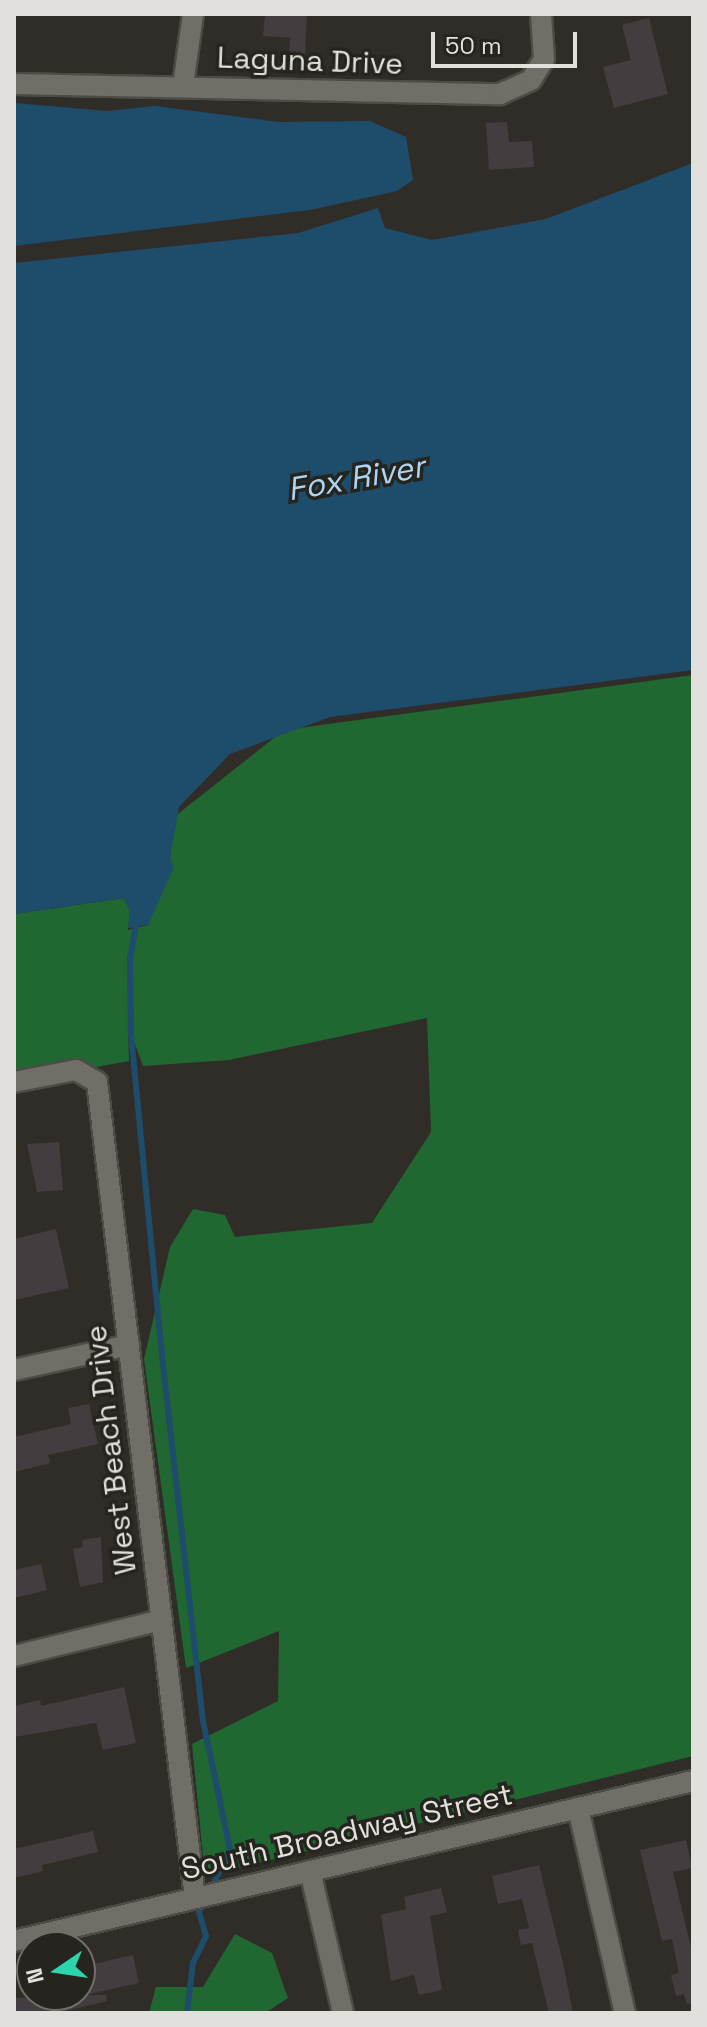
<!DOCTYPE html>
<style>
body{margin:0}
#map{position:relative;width:707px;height:2027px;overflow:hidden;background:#302d28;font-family:"Space Grotesk",sans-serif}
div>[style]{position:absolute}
.green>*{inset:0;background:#206732}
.water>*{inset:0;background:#1e4c6b}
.stream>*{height:6px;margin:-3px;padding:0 3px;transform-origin:3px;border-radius:3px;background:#1e4c6b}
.building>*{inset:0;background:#433d40}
.roads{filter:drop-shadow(2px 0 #4c4b46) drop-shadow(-2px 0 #4c4b46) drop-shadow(0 2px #4c4b46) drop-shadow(0 -2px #4c4b46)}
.minor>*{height:20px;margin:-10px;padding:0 10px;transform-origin:10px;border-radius:10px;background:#706e67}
span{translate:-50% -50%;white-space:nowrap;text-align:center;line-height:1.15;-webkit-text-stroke:7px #26241e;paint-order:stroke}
.street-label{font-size:30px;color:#e1e0dc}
.water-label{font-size:32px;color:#add5f3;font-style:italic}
.frame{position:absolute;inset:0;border:16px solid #e1e0dc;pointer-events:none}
.north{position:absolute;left:16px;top:1931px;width:80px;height:80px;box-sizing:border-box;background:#26241e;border:2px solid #716f6a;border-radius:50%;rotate:257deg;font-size:22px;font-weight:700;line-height:32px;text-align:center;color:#e1e0dc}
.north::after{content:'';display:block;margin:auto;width:28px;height:36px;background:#2cd5ab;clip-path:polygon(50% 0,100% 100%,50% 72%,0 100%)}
.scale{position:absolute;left:431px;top:32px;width:146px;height:36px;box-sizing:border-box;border:4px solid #e1e0dc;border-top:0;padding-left:10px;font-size:24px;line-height:28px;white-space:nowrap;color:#e1e0dc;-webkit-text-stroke:6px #26241e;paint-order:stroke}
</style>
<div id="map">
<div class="green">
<div style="clip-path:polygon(693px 675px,693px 1756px,205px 1876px,192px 1744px,278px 1701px,279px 1631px,186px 1668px,144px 1359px,170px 1247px,193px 1209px,225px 1215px,235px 1237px,372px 1223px,431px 1132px,427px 1018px,229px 1060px,143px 1066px,128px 1025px,129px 1061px,14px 1082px,14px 914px,124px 898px,130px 910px,128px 930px,148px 925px,170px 858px,174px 817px,284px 730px)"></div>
<div style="clip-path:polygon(235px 1934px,272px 1953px,288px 1998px,265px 2013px,149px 2013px,156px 1987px,203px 1987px)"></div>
</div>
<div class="water">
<div style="clip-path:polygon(14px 103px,107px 111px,155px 106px,279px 122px,370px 121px,406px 137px,413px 180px,397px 191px,310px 210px,14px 246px)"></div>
<div style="clip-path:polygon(693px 163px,693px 670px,330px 717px,230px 754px,179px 807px,170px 858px,174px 867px,148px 925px,128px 928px,130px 910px,124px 898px,14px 914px,14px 263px,298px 233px,378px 208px,385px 228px,432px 240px,546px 219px)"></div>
</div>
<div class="stream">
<div style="left:137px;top:919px;width:39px;rotate:100deg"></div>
<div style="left:130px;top:957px;width:77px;rotate:89.3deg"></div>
<div style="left:131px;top:1034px;width:323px;rotate:84.5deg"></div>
<div style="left:162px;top:1356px;width:367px;rotate:83.6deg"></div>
<div style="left:203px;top:1721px;width:131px;rotate:78.1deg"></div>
<div style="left:230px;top:1849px;width:44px;rotate:115.4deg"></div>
<div style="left:187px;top:2013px;width:50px;rotate:-83.2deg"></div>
<div style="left:193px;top:1963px;width:30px;rotate:-64deg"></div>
<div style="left:206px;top:1936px;width:25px;rotate:-106deg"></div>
<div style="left:199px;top:1912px;width:11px;rotate:-63deg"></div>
</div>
<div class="building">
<div style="clip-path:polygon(265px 14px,307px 14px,305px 54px,289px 53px,290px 38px,263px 36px)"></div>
<div style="clip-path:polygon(649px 18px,668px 94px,614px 108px,603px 67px,631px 60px,622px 25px)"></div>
<div style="clip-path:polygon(507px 122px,509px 142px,532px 141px,534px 167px,489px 170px,486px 123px)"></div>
<div style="clip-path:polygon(59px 1142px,63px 1190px,37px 1192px,27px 1144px)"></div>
<div style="clip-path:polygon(56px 1229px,69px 1288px,14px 1300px,14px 1239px)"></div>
<div style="clip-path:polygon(89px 1404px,98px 1444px,48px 1455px,50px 1463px,14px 1472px,14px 1437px,71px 1424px,68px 1408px)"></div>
<div style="clip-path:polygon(101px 1537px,103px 1582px,80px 1587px,73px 1549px,83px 1547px,82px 1540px)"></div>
<div style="clip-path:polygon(41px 1564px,47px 1590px,14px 1598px,14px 1570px)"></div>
<div style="clip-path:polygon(124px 1687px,136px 1743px,103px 1750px,96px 1723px,14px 1737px,14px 1706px,40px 1700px,41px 1706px)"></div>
<div style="clip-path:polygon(93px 1831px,98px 1852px,42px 1865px,43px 1871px,14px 1878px,14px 1849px)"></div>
<div style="clip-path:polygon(686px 1840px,692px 1868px,673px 1872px,693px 1956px,693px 2003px,687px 2004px,684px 1994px,676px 1996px,671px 1975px,679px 1973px,672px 1939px,662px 1941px,640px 1850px)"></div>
<div style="clip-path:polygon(539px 1865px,563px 1963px,573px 2013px,549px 2013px,532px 1943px,521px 1945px,518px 1930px,529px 1928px,522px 1899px,498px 1904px,492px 1876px)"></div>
<div style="clip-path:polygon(441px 1888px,447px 1912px,430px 1916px,442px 1990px,419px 1995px,414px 1975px,391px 1981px,381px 1915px,406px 1909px,404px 1897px)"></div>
<div style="clip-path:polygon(133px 1955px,139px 1983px,86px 1995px,106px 1995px,107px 2001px,57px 2013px,14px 2013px,14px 1998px,80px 1995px,80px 1967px)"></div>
</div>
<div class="roads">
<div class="minor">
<div style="left:14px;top:84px;width:486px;rotate:1.2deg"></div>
<div style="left:500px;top:94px;width:34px;rotate:-24deg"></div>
<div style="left:531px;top:80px;width:25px;rotate:-58deg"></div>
<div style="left:544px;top:59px;width:45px;rotate:-93.8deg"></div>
<div style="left:183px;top:86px;width:73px;rotate:-82.1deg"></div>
<div style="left:14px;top:1082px;width:63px;rotate:-11deg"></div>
<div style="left:76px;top:1070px;width:24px;rotate:30deg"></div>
<div style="left:97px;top:1082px;width:822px;rotate:83.15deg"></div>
<div style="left:14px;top:1370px;width:118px;rotate:-12.3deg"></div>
<div style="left:14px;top:1656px;width:152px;rotate:-13.7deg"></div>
<div style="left:578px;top:1808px;width:210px;rotate:77.1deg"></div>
<div style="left:310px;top:1871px;width:146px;rotate:76.9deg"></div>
<div style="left:14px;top:1941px;width:698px;rotate:-13.26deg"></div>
</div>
</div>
<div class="street-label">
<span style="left:310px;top:61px;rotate:2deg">Laguna Drive</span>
<span style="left:111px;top:1450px;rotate:-97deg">West Beach Drive</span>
<span style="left:347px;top:1832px;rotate:-13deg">South Broadway Street</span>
</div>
<div class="water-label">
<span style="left:356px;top:478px;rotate:-10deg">Fox River</span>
</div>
<div class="frame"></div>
<div class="north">N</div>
<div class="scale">50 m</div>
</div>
